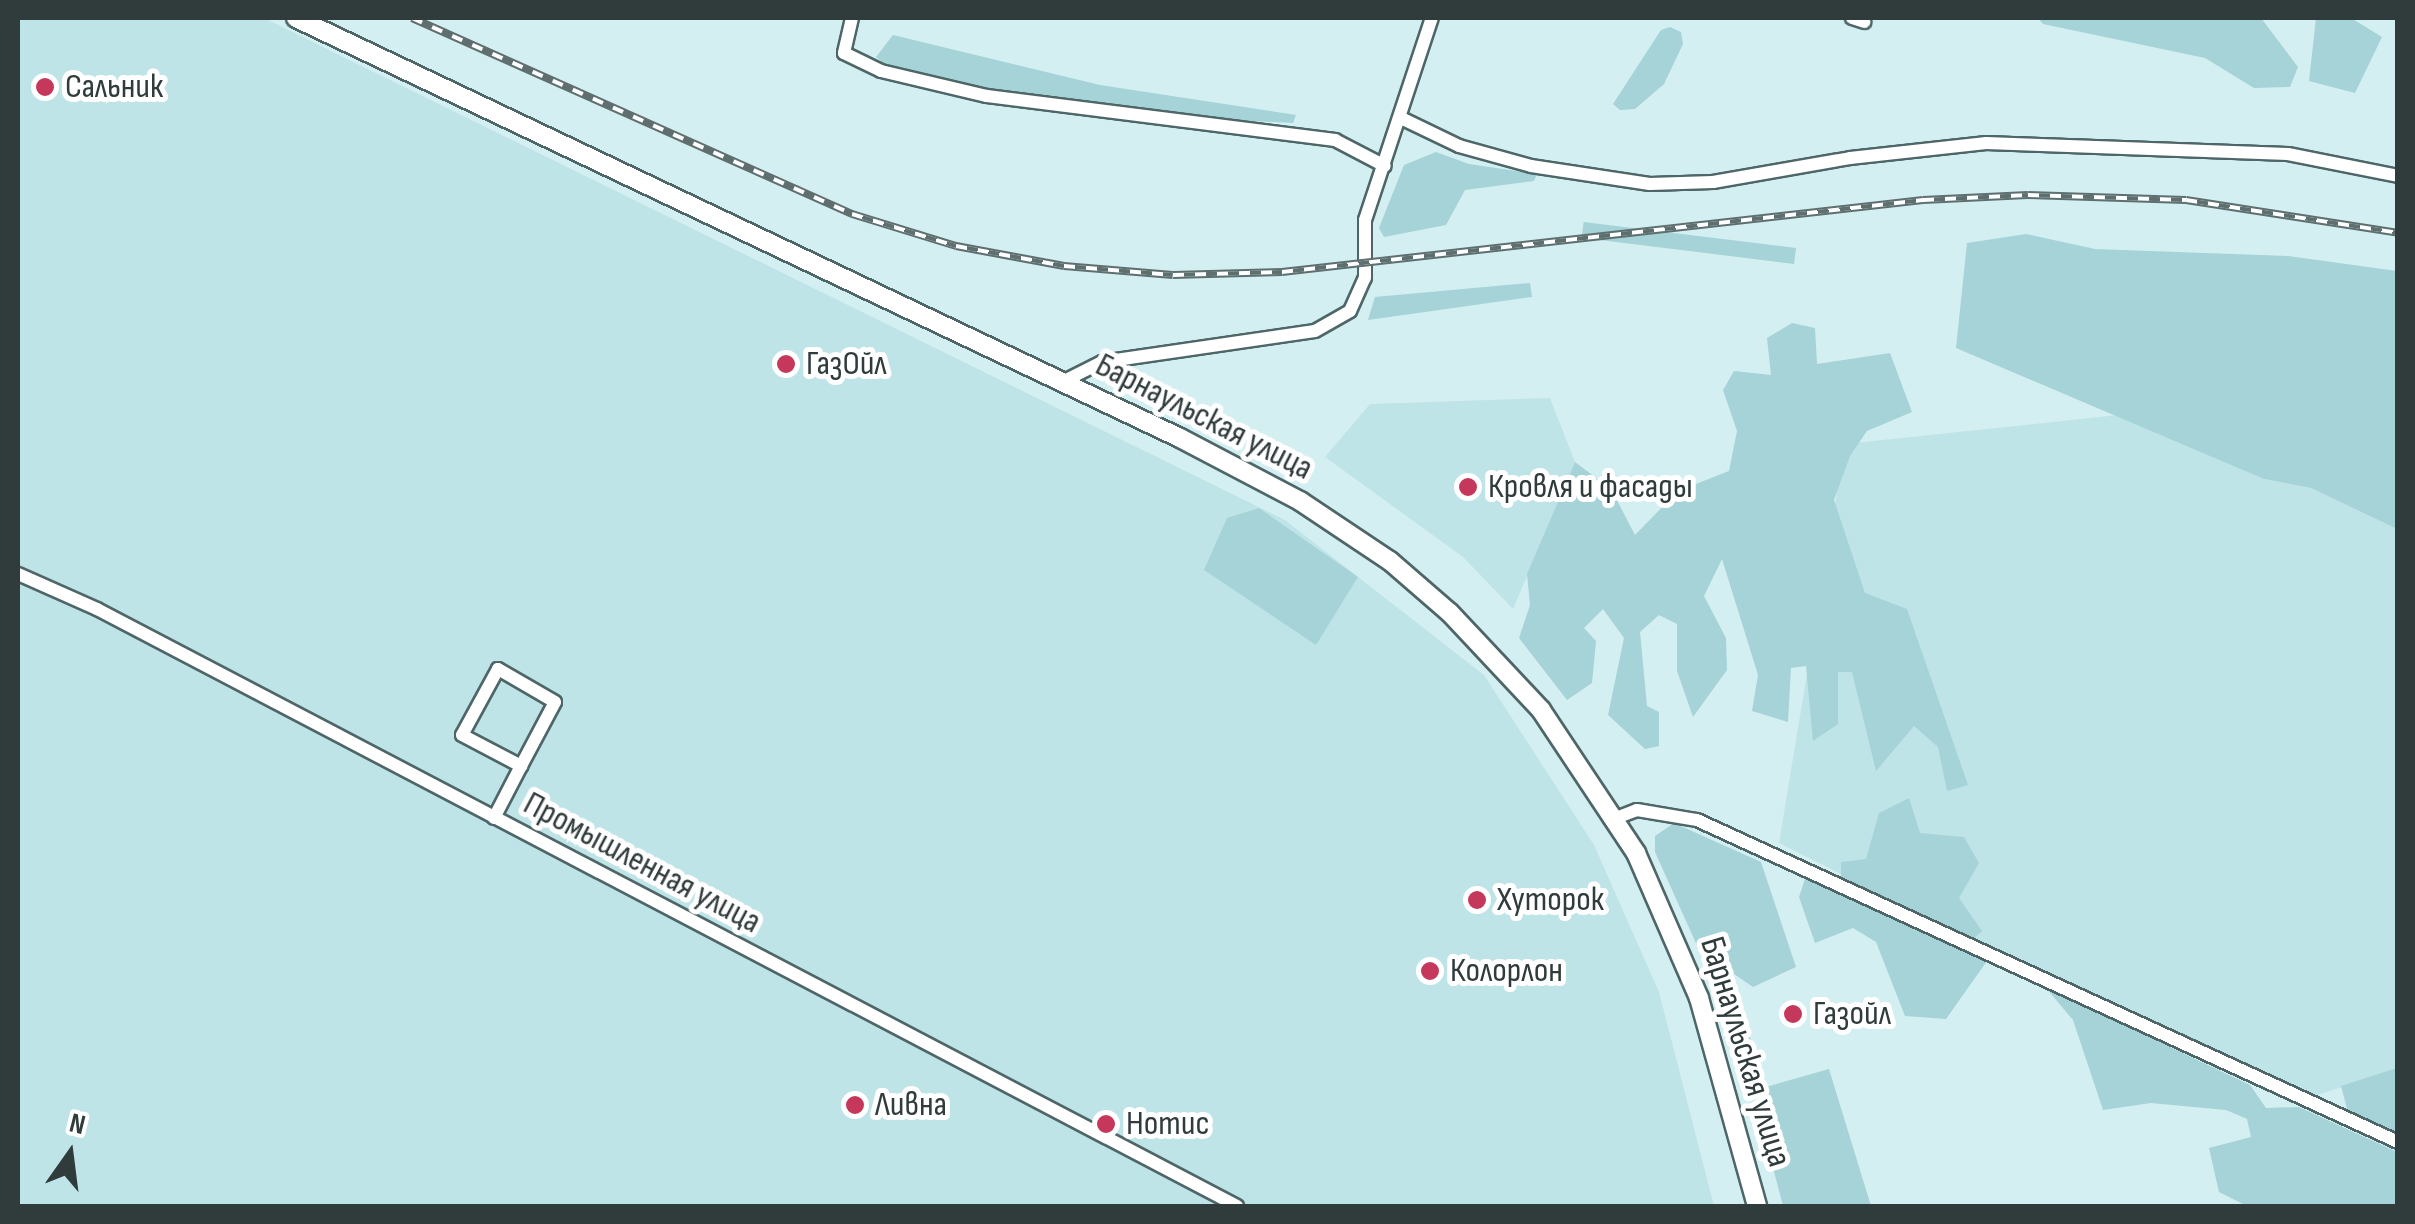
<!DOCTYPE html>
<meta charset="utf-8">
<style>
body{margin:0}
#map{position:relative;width:2415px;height:1224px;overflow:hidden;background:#d4eff1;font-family:"Sofia Sans Condensed",sans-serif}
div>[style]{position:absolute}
.built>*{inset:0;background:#bfe4e7}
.green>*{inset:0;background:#a5d3d7;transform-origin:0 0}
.roads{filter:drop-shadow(2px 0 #4e6668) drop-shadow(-2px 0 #4e6668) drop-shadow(0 2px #4e6668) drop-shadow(0 -2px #4e6668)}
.minor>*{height:12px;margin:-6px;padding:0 6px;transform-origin:6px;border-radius:6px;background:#fff}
.highway>*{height:18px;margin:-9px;padding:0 9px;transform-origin:9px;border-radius:9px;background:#fff}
.rail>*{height:8px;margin-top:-4px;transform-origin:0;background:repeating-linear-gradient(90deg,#fff 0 11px,#5f6f70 0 22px);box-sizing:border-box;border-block:2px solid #5f6f70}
.dots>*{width:28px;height:28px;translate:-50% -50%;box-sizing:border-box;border:5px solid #fff;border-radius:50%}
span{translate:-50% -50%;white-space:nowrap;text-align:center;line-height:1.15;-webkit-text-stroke:10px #fff;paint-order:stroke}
.poi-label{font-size:35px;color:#303b3c}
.left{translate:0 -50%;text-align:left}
.street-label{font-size:35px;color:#303b3c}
.frame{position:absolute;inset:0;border:20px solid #303b3c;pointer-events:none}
.north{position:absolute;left:20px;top:1104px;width:100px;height:100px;-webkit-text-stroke:8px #fff;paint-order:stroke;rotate:14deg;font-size:28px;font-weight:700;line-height:40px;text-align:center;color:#303b3c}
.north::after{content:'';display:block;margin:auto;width:35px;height:45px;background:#303b3c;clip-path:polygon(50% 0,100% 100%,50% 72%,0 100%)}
</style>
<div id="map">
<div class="built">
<div style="clip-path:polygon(18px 18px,264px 18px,1285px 520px,1484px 675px,1594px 845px,1659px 992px,1714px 1206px,18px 1206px)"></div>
<div style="clip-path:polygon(1550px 398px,1575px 462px,1513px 609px,1463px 557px,1325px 457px,1370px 404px)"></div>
<div style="clip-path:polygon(2118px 415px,2264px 479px,2311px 488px,2397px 529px,2397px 1070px,2297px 1101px,1779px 843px,1845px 444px)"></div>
</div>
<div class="green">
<div style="clip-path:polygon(2038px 18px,2261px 18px,2298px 67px,2290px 87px,2254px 88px,2205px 58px,2043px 24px)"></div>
<div style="clip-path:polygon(2316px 18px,2351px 18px,2382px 37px,2355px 93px,2309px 81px)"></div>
<div style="clip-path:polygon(1670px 27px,1681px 32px,1683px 44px,1664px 84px,1635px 109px,1620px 110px,1613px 104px,1661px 30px)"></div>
<div style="clip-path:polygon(893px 35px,1100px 85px,1296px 115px,1293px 123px,1118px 114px,889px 68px,876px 57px)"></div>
<div style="clip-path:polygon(1436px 152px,1469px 164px,1537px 174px,1534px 181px,1465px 190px,1446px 225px,1384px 237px,1379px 228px,1404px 165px)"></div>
<div style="clip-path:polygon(2026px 234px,2095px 249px,2288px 256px,2397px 271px,2397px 529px,2311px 488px,2264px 479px,1956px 348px,1967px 243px)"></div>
<div style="left:1796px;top:248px;width:16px;height:214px;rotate:97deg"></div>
<div style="clip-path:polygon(1530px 283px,1532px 297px,1368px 320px,1375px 297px)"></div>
<div style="clip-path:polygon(1792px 323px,1815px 328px,1817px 364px,1890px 353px,1912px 412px,1867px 431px,1850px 456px,1834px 500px,1865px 593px,1907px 609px,1968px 785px,1947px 791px,1938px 747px,1914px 726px,1876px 771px,1852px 672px,1838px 672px,1838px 724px,1813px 741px,1806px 666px,1791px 668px,1788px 722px,1752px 711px,1758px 675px,1722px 559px,1704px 596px,1726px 638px,1727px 670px,1693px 717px,1677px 671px,1677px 624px,1659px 615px,1640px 632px,1647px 706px,1659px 712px,1659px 746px,1645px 749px,1608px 715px,1624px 638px,1603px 609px,1584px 628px,1596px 641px,1592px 683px,1567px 700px,1519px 638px,1530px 605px,1527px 574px,1575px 462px,1611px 489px,1635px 535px,1678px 491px,1729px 471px,1737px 431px,1723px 390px,1734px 371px,1771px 375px,1767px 338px)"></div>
<div style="clip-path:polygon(1259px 508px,1358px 577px,1316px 645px,1204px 570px,1227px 518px)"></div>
<div style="clip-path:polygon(1909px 798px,1920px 833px,1964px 837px,1979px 863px,1959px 898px,1982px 931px,1970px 942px,1841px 879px,1841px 862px,1866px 859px,1879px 813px)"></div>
<div style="clip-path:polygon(1674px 823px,1761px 862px,1796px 967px,1753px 987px,1699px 950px,1655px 852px,1655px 836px)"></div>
<div style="clip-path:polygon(1806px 876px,1987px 961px,1946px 1019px,1905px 1016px,1876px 942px,1853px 928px,1815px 943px,1799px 897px)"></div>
<div style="clip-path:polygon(1727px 988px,1735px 993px,1755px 1053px,1755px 1061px,1743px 1065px,1736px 1061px,1716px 996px)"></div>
<div style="clip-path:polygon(2046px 988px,2250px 1085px,2266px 1108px,2299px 1107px,2397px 1152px,2397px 1206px,2247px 1206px,2219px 1192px,2209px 1148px,2251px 1137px,2247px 1119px,2226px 1110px,2151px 1103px,2103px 1110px,2073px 1020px)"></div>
<div style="clip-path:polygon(2397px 1068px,2397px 1134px,2348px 1112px,2341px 1086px)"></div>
<div style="clip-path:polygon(1829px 1069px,1871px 1206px,1783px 1206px,1756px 1102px,1766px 1087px)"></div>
</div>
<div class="roads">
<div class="minor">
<div style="left:852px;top:18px;width:36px;rotate:103deg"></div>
<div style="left:844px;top:53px;width:41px;rotate:25.9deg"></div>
<div style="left:881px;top:71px;width:109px;rotate:13.3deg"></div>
<div style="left:987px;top:96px;width:351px;rotate:7.2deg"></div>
<div style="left:1335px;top:140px;width:56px;rotate:27.5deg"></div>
<div style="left:1852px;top:18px;width:13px;rotate:18deg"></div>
<div style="left:1403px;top:119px;width:62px;rotate:25.7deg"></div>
<div style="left:1459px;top:146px;width:75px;rotate:15.5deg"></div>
<div style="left:1531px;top:166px;width:120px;rotate:8.6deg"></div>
<div style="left:1650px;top:184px;width:63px;rotate:-1.8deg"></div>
<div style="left:1713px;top:182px;width:139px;rotate:-9.9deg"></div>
<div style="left:1850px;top:158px;width:137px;rotate:-6.3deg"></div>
<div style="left:1986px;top:143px;width:302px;rotate:2.1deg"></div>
<div style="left:2288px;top:154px;width:112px;rotate:11.3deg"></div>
<div style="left:1062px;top:382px;width:45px;rotate:-26.6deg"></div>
<div style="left:1102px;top:362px;width:215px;rotate:-8.3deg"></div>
<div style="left:1315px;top:331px;width:40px;rotate:-29.7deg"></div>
<div style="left:1350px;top:311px;width:36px;rotate:-66deg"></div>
<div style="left:1365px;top:278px;width:58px;rotate:-90deg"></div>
<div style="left:1365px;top:220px;width:213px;rotate:-71.7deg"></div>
<div style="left:18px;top:574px;width:86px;rotate:23.9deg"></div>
<div style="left:97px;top:609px;width:1287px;rotate:27.64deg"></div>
<div style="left:494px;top:818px;width:59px;rotate:-62.6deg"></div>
<div style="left:521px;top:766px;width:72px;rotate:-62deg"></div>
<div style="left:555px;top:702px;width:66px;rotate:-149.9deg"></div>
<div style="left:498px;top:669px;width:75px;rotate:118.6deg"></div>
<div style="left:462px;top:735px;width:67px;rotate:27.7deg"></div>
<div style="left:1616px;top:818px;width:22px;rotate:-21deg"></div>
<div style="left:1637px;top:810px;width:61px;rotate:9.5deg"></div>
<div style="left:1697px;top:820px;width:771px;rotate:24.67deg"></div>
</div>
<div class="highway">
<div style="left:296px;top:18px;width:979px;rotate:25.41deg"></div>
<div style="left:1180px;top:438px;width:136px;rotate:27.7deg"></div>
<div style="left:1300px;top:501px;width:108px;rotate:33.7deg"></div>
<div style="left:1390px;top:561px;width:79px;rotate:40.9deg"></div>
<div style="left:1450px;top:613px;width:133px;rotate:46.8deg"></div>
<div style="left:1541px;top:710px;width:172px;rotate:56.4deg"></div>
<div style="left:1636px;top:853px;width:158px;rotate:66.5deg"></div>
<div style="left:1699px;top:998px;width:216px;rotate:74.4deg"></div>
</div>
</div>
<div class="rail">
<div style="left:412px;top:18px;width:482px;rotate:24deg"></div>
<div style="left:852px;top:214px;width:109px;rotate:17.1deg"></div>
<div style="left:956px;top:246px;width:110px;rotate:10.5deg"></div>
<div style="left:1064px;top:266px;width:109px;rotate:4.7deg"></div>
<div style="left:1173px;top:275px;width:109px;rotate:-1.6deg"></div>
<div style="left:1282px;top:272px;width:645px;rotate:-6.41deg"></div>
<div style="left:1923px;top:200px;width:105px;rotate:-2.7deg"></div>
<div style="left:2028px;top:195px;width:158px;rotate:1.8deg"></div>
<div style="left:2186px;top:200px;width:215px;rotate:8.8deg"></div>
</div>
<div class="dots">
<div style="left:45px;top:87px;background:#c6375c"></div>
<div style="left:786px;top:364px;background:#c6375c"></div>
<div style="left:1468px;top:487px;background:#c6375c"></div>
<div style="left:1477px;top:900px;background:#c6375c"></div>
<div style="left:1430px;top:971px;background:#c6375c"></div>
<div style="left:1793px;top:1014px;background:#c6375c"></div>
<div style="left:855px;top:1105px;background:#c6375c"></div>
<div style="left:1106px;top:1124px;background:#c6375c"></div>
</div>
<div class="poi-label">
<span class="left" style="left:65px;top:87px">Сальник</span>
<span class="left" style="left:806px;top:364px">ГазОйл</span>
<span class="left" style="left:1488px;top:487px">Кровля и фасады</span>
<span class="left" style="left:1497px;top:900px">Хуторок</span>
<span class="left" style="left:1450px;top:971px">Колорлон</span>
<span class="left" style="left:1813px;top:1014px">Газойл</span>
<span class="left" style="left:875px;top:1105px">Ливна</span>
<span class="left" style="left:1126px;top:1124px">Нотис</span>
</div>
<div class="street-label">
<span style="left:1204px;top:417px;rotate:27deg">Барнаульская улица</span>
<span style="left:642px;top:863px;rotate:28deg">Промышленная улица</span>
<span style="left:1745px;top:1052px;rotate:73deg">Барнаульская улица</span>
</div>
<div class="frame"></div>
<div class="north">N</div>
</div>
